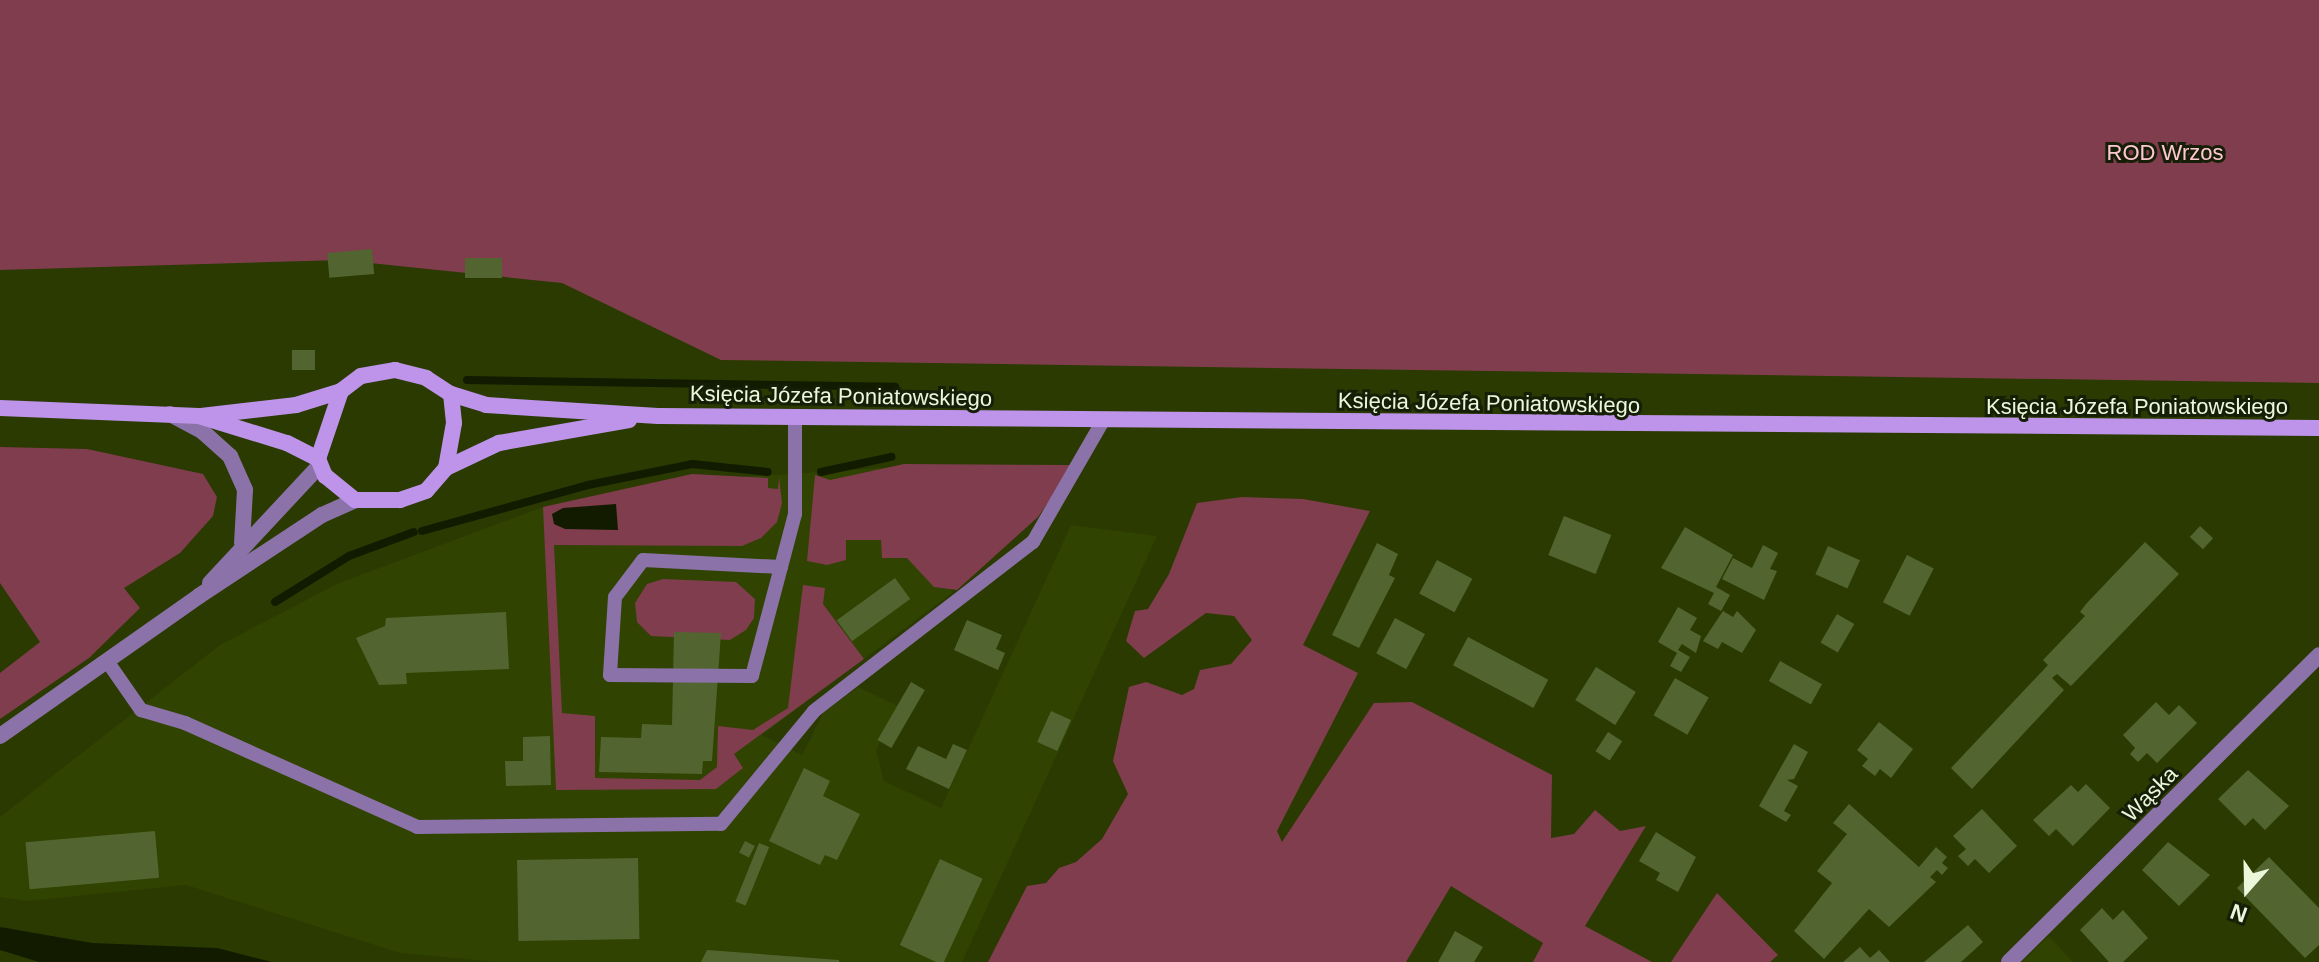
<!DOCTYPE html>
<meta charset="utf-8">
<style>
body{margin:0}
#map{position:relative;width:2319px;height:962px;overflow:hidden;background:#2a3a01;font-family:Helvetica,sans-serif}
div>[style]{position:absolute}
.built>*{inset:0;background:#304300}
.green>*{inset:0;background:#7f3d4e}
.water>*{inset:0;background:#121b00}
.stream>*{height:8px;margin:-4px;padding:0 4px;transform-origin:4px;border-radius:4px;background:#121b00}
.building>*{inset:0;background:#526530;transform-origin:0 0}
.service>*{height:14px;margin:-7px;padding:0 7px;transform-origin:7px;border-radius:7px;background:#8b72a8}
.minor>*{height:16px;margin:-8px;padding:0 8px;transform-origin:8px;border-radius:8px;background:#8b72a8}
.tertiary>*{height:16px;margin:-8px;padding:0 8px;transform-origin:8px;border-radius:8px;background:#8b72a8}
.secondary>*{height:16px;margin:-8px;padding:0 8px;transform-origin:8px;border-radius:8px;background:#bd94ea}
span{translate:-50% -50%;white-space:nowrap;text-align:center;line-height:1.15;-webkit-text-stroke:6px #161e08;paint-order:stroke}
.park-label{font-size:22px;color:#fec7d2}
.street-label{font-size:22px;color:#ebf7da}
.north{position:absolute;left:2207px;top:850px;width:80px;height:80px;-webkit-text-stroke:6px #161e08;paint-order:stroke;rotate:200deg;font-size:22px;font-weight:700;line-height:32px;text-align:center;color:#ebf7da}
.north::after{content:'';display:block;margin:auto;width:28px;height:36px;background:#ebf7da;clip-path:polygon(50% 0,100% 100%,50% 72%,0 100%)}
</style>
<div id="map">
<div class="built">
<div style="clip-path:polygon(927px 465px,952px 593px,762px 735px,802px 755px,823px 713px,858px 687px,898px 706px,876px 750px,884px 781px,941px 808px,1071px 525px,1157px 536px,962px 962px,497px 962px,400px 953px,186px 885px,28px 901px,0 897px,0 817px,220px 645px,339px 583px,543px 507px,666px 482px)"></div>
<div style="clip-path:polygon(2049px 936px,2073px 962px,2022px 962px)"></div>
</div>
<div class="green">
<div style="clip-path:polygon(0 0,2319px 0,2319px 383px,721px 360px,562px 283px,341px 260px,0 270px)"></div>
<div style="clip-path:polygon(0 447px,87px 449px,203px 474px,217px 497px,213px 516px,180px 553px,124px 588px,140px 608px,89px 658px,0 719px,0 673px,40px 642px,0 583px)"></div>
<div style="clip-path:polygon(904px 464px,1074px 465px,1038px 517px,957px 590px,934px 587px,907px 558px,882px 558px,881px 540px,846px 540px,846px 560px,827px 565px,807px 561px,815px 475px,830px 480px)"></div>
<div style="clip-path:polygon(692px 474px,768px 478px,768px 488px,778px 489px,779px 477px,782px 503px,777px 522px,761px 538px,742px 546px,554px 545px,562px 713px,595px 716px,595px 778px,700px 780px,717px 767px,718px 726px,753px 730px,788px 708px,803px 585px,825px 588px,823px 604px,864px 659px,734px 754px,743px 768px,716px 789px,556px 790px,543px 507px)"></div>
<div style="clip-path:polygon(1242px 497px,1303px 499px,1370px 511px,1303px 645px,1358px 673px,1277px 831px,1282px 842px,1374px 703px,1412px 702px,1552px 775px,1551px 838px,1574px 834px,1595px 810px,1620px 831px,1646px 826px,1585px 926px,1652px 962px,1533px 962px,1543px 943px,1451px 886px,1406px 962px,988px 962px,1027px 886px,1046px 883px,1059px 868px,1076px 862px,1102px 839px,1128px 794px,1113px 761px,1129px 687px,1146px 682px,1182px 695px,1194px 689px,1200px 670px,1231px 664px,1252px 640px,1234px 616px,1206px 613px,1144px 658px,1126px 641px,1135px 611px,1148px 609px,1169px 574px,1197px 503px)"></div>
<div style="clip-path:polygon(663px 579px,736px 582px,755px 599px,754px 618px,746px 630px,730px 640px,651px 636px,637px 622px,635px 603px,647px 584px)"></div>
<div style="clip-path:polygon(1717px 893px,1778px 955px,1770px 962px,1671px 962px)"></div>
</div>
<div class="water">
<div style="clip-path:polygon(616px 504px,618px 530px,565px 529px,554px 524px,552px 514px,563px 508px)"></div>
<div style="clip-path:polygon(0 927px,92px 943px,217px 948px,272px 962px,39px 962px,0 950px)"></div>
</div>
<div class="stream">
<div style="left:467px;top:380px;width:428px;rotate:0.9deg"></div>
<div style="left:895px;top:387px;width:7px;rotate:98deg"></div>
<div style="left:821px;top:472px;width:72px;rotate:-12.1deg"></div>
<div style="left:422px;top:531px;width:172px;rotate:-15.5deg"></div>
<div style="left:588px;top:485px;width:106px;rotate:-11.4deg"></div>
<div style="left:692px;top:464px;width:76px;rotate:6deg"></div>
<div style="left:275px;top:602px;width:87px;rotate:-31.9deg"></div>
<div style="left:349px;top:556px;width:69px;rotate:-20.3deg"></div>
</div>
<div class="building">
<div style="left:372px;top:249px;width:25px;height:45px;rotate:85deg"></div>
<div style="left:465px;top:258px;width:37px;height:20px"></div>
<div style="left:292px;top:350px;width:23px;height:20px"></div>
<div style="left:1564px;top:516px;width:51px;height:42px;rotate:22deg"></div>
<div style="left:2200px;top:526px;width:18px;height:15px;rotate:43deg"></div>
<div style="clip-path:polygon(1685px 527px,1733px 555px,1716px 587px,1730px 595px,1721px 611px,1708px 604px,1714px 593px,1661px 568px)"></div>
<div style="clip-path:polygon(2145px 542px,2179px 574px,2071px 686px,2057px 674px,2052px 678px,2064px 690px,1972px 789px,1951px 768px,2048px 665px,2043px 660px,2085px 616px,2080px 612px,2086px 604px)"></div>
<div style="clip-path:polygon(1377px 543px,1398px 554px,1389px 575px,1395px 578px,1359px 648px,1332px 635px)"></div>
<div style="clip-path:polygon(1763px 545px,1778px 553px,1770px 569px,1777px 571px,1764px 600px,1722px 579px,1733px 558px,1752px 568px)"></div>
<div style="left:1828px;top:546px;width:35px;height:31px;rotate:24deg"></div>
<div style="left:1907px;top:555px;width:30px;height:53px;rotate:27deg"></div>
<div style="left:1437px;top:560px;width:40px;height:38px;rotate:28deg"></div>
<div style="left:895px;top:578px;width:26px;height:72px;rotate:54deg"></div>
<div style="clip-path:polygon(1678px 607px,1697px 618px,1690px 630px,1701px 636px,1696px 653px,1682px 644px,1678px 650px,1690px 657px,1681px 672px,1670px 666px,1677px 653px,1658px 642px)"></div>
<div style="clip-path:polygon(1723px 611px,1733px 617px,1737px 611px,1756px 630px,1742px 653px,1722px 642px,1718px 649px,1703px 641px)"></div>
<div style="clip-path:polygon(506px 612px,509px 669px,406px 673px,407px 684px,379px 685px,356px 638px,385px 626px,386px 618px)"></div>
<div style="left:1837px;top:614px;width:20px;height:33px;rotate:30deg"></div>
<div style="left:1395px;top:618px;width:34px;height:40px;rotate:28deg"></div>
<div style="clip-path:polygon(967px 620px,1002px 635px,996px 649px,1005px 653px,998px 670px,954px 650px)"></div>
<div style="clip-path:polygon(674px 632px,721px 633px,712px 761px,703px 761px,702px 774px,599px 772px,601px 737px,641px 738px,642px 724px,672px 725px)"></div>
<div style="left:1468px;top:637px;width:91px;height:32px;rotate:28deg"></div>
<div style="left:1780px;top:661px;width:48px;height:23px;rotate:29deg"></div>
<div style="left:1596px;top:667px;width:47px;height:39px;rotate:32deg"></div>
<div style="left:1675px;top:678px;width:39px;height:43px;rotate:30deg"></div>
<div style="left:911px;top:682px;width:16px;height:67px;rotate:30deg"></div>
<div style="clip-path:polygon(2156px 702px,2169px 715px,2179px 705px,2197px 723px,2157px 763px,2147px 753px,2138px 762px,2130px 754px,2135px 748px,2123px 735px)"></div>
<div style="left:1051px;top:711px;width:22px;height:34px;rotate:24deg"></div>
<div style="clip-path:polygon(1879px 722px,1913px 749px,1891px 778px,1880px 769px,1875px 776px,1862px 766px,1868px 759px,1857px 750px)"></div>
<div style="left:1608px;top:732px;width:17px;height:23px;rotate:33deg"></div>
<div style="clip-path:polygon(550px 736px,551px 785px,506px 786px,505px 761px,523px 761px,523px 737px)"></div>
<div style="clip-path:polygon(953px 744px,967px 750px,949px 789px,906px 769px,918px 746px,946px 759px)"></div>
<div style="clip-path:polygon(1794px 744px,1808px 752px,1794px 779px,1787px 780px,1798px 786px,1784px 811px,1791px 815px,1786px 822px,1759px 806px)"></div>
<div style="clip-path:polygon(804px 768px,830px 781px,823px 796px,860px 814px,837px 860px,825px 855px,820px 865px,769px 841px)"></div>
<div style="clip-path:polygon(2248px 770px,2289px 806px,2265px 830px,2253px 818px,2245px 826px,2218px 799px)"></div>
<div style="clip-path:polygon(2086px 784px,2110px 808px,2073px 846px,2056px 829px,2049px 836px,2033px 820px,2071px 785px,2078px 792px)"></div>
<div style="clip-path:polygon(1849px 804px,1919px 867px,1936px 847px,1947px 857px,1942px 863px,1948px 868px,1942px 875px,1937px 870px,1930px 877px,1936px 882px,1889px 927px,1869px 909px,1824px 959px,1794px 931px,1832px 883px,1817px 871px,1847px 834px,1833px 823px)"></div>
<div style="clip-path:polygon(1982px 809px,2017px 846px,1989px 873px,1975px 859px,1968px 866px,1958px 856px,1966px 849px,1953px 836px)"></div>
<div style="left:155px;top:831px;width:47px;height:130px;rotate:85deg"></div>
<div style="clip-path:polygon(1656px 832px,1696px 857px,1678px 892px,1656px 880px,1660px 873px,1639px 861px)"></div>
<div style="left:745px;top:841px;width:11px;height:13px;rotate:27deg"></div>
<div style="clip-path:polygon(2168px 842px,2210px 875px,2179px 906px,2142px 870px)"></div>
<div style="left:759px;top:843px;width:11px;height:63px;rotate:22deg"></div>
<div style="clip-path:polygon(2269px 857px,2319px 908px,2319px 945px,2305px 958px,2237px 888px)"></div>
<div style="left:638px;top:858px;width:81px;height:121px;rotate:89deg"></div>
<div style="left:940px;top:859px;width:47px;height:95px;rotate:25deg"></div>
<div style="clip-path:polygon(2102px 908px,2113px 920px,2123px 910px,2148px 938px,2123px 962px,2109px 962px,2080px 930px)"></div>
<div style="clip-path:polygon(1968px 925px,1983px 942px,1961px 962px,1924px 962px)"></div>
<div style="clip-path:polygon(1455px 931px,1483px 947px,1474px 962px,1438px 962px)"></div>
<div style="clip-path:polygon(1860px 947px,1870px 958px,1879px 950px,1890px 962px,1843px 962px)"></div>
<div style="clip-path:polygon(707px 950px,839px 960px,839px 962px,701px 962px)"></div>
</div>
<div class="service">
<div style="left:781px;top:567px;width:138px;rotate:-177.1deg"></div>
<div style="left:643px;top:560px;width:46px;rotate:127.1deg"></div>
<div style="left:615px;top:597px;width:78px;rotate:93.7deg"></div>
<div style="left:610px;top:675px;width:142px;rotate:0.4deg"></div>
<div style="left:752px;top:676px;width:113px;rotate:-75.1deg"></div>
<div style="left:781px;top:567px;width:55px;rotate:-75.2deg"></div>
<div style="left:795px;top:514px;width:97px;rotate:-90deg"></div>
<div style="left:107px;top:661px;width:60px;rotate:55.2deg"></div>
<div style="left:141px;top:710px;width:46px;rotate:16.5deg"></div>
<div style="left:185px;top:723px;width:254px;rotate:24.1deg"></div>
<div style="left:417px;top:827px;width:304px;rotate:-0.6deg"></div>
<div style="left:721px;top:824px;width:146px;rotate:-50.5deg"></div>
<div style="left:814px;top:711px;width:277px;rotate:-37.7deg"></div>
<div style="left:1033px;top:542px;width:140px;rotate:-60deg"></div>
</div>
<div class="minor">
<div style="left:2009px;top:962px;width:436px;rotate:-44.7deg"></div>
</div>
<div class="tertiary">
<div style="left:170px;top:414px;width:36px;rotate:28deg"></div>
<div style="left:202px;top:431px;width:38px;rotate:42deg"></div>
<div style="left:230px;top:456px;width:37px;rotate:66deg"></div>
<div style="left:245px;top:490px;width:53px;rotate:93.2deg"></div>
<div style="left:210px;top:583px;width:160px;rotate:-47deg"></div>
<div style="left:0;top:736px;width:243px;rotate:-35.1deg"></div>
<div style="left:199px;top:596px;width:147px;rotate:-33.4deg"></div>
<div style="left:322px;top:515px;width:36px;rotate:-24deg"></div>
</div>
<div class="secondary">
<div style="left:451px;top:394px;width:29px;rotate:84deg"></div>
<div style="left:454px;top:423px;width:46px;rotate:100.1deg"></div>
<div style="left:446px;top:468px;width:30px;rotate:131deg"></div>
<div style="left:426px;top:491px;width:28px;rotate:161deg"></div>
<div style="left:400px;top:500px;width:45px;rotate:180deg"></div>
<div style="left:355px;top:500px;width:38px;rotate:-141deg"></div>
<div style="left:325px;top:476px;width:18px;rotate:-112deg"></div>
<div style="left:318px;top:459px;width:72px;rotate:-71.3deg"></div>
<div style="left:341px;top:391px;width:25px;rotate:-37deg"></div>
<div style="left:361px;top:376px;width:35px;rotate:-10deg"></div>
<div style="left:395px;top:370px;width:32px;rotate:14deg"></div>
<div style="left:426px;top:378px;width:30px;rotate:33deg"></div>
<div style="left:451px;top:394px;width:37px;rotate:17deg"></div>
<div style="left:486px;top:405px;width:172px;rotate:3.7deg"></div>
<div style="left:658px;top:416px;width:1661px;rotate:0.41deg"></div>
<div style="left:0;top:408px;width:199px;rotate:2.3deg"></div>
<div style="left:199px;top:416px;width:92px;rotate:17.1deg"></div>
<div style="left:287px;top:443px;width:35px;rotate:27deg"></div>
<div style="left:201px;top:416px;width:96px;rotate:-6.6deg"></div>
<div style="left:296px;top:405px;width:47px;rotate:-17.3deg"></div>
<div style="left:446px;top:468px;width:59px;rotate:-25.3deg"></div>
<div style="left:499px;top:443px;width:132px;rotate:-10deg"></div>
</div>
<div class="park-label">
<span style="left:2165px;top:153px">ROD Wrzos</span>
</div>
<div class="street-label">
<span style="left:841px;top:396px;rotate:1deg">Księcia Józefa Poniatowskiego</span>
<span style="left:1489px;top:403px;rotate:1deg">Księcia Józefa Poniatowskiego</span>
<span style="left:2137px;top:407px">Księcia Józefa Poniatowskiego</span>
<span style="left:2150px;top:794px;rotate:-45deg">Wąska</span>
</div>
<div class="north">N</div>
</div>
